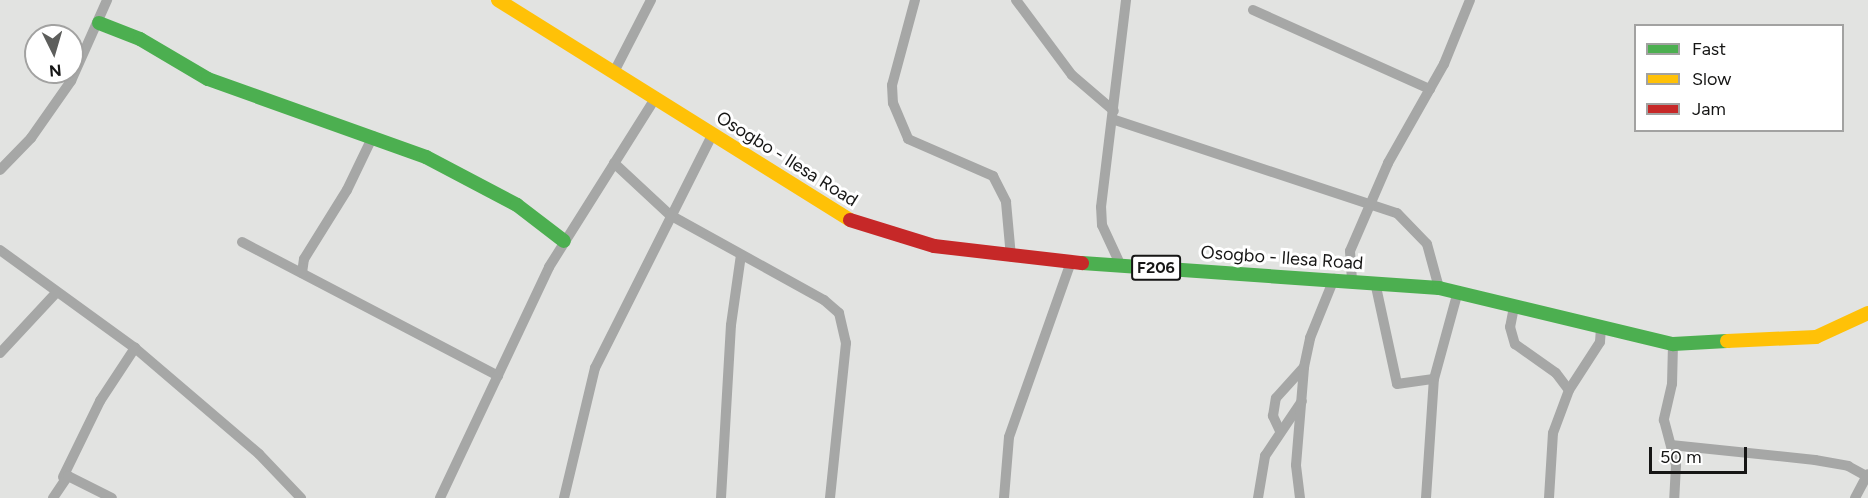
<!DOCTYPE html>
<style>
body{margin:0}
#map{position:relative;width:1868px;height:498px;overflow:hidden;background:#e2e3e1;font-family:Figtree,sans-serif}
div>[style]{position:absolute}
.street>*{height:10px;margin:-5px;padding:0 5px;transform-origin:5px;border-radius:5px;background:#a6a7a6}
.fast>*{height:14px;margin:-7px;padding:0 7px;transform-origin:7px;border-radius:7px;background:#4caf50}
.slow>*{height:14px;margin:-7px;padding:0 7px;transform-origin:7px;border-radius:7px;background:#ffc107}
.jam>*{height:14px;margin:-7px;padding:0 7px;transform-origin:7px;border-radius:7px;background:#c62828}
span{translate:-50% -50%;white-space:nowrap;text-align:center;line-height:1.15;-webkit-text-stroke:6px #fff;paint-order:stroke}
.shield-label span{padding:2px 4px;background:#fff;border:2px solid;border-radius:4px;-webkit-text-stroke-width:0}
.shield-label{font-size:16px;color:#161615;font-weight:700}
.street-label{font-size:18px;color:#161615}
.legend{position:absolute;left:1634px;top:24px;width:210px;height:108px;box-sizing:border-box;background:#fff;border:2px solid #a2a2a1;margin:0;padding:8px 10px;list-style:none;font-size:18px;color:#161615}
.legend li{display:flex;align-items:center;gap:12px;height:30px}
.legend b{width:30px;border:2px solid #a2a2a1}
.north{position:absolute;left:24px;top:24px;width:60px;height:60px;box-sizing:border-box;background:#fff;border:2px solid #a2a2a1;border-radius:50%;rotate:175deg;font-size:16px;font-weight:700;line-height:24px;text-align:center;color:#161615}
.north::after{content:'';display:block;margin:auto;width:21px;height:27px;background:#5d5e5c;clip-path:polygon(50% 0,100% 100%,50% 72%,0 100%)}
.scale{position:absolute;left:1649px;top:447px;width:98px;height:27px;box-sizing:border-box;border:3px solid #161615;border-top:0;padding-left:8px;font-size:18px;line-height:21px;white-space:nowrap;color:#161615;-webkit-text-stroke:4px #fff;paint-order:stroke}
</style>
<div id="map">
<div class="street">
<div style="left:915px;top:0;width:88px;rotate:105.1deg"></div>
<div style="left:892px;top:85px;width:18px;rotate:87deg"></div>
<div style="left:893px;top:103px;width:39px;rotate:67deg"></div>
<div style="left:908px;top:139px;width:93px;rotate:23.5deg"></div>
<div style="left:993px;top:176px;width:29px;rotate:63deg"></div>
<div style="left:1006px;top:202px;width:55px;rotate:84.8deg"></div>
<div style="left:1016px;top:0;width:94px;rotate:53.3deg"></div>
<div style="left:1072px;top:75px;width:55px;rotate:40.6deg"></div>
<div style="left:1253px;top:10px;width:194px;rotate:24.1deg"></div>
<div style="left:614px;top:72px;width:81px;rotate:-62.8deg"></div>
<div style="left:1115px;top:120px;width:297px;rotate:18.3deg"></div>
<div style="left:1397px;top:213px;width:43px;rotate:45.9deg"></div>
<div style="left:1427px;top:244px;width:46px;rotate:74.7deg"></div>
<div style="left:614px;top:163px;width:76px;rotate:42.9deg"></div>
<div style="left:670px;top:215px;width:176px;rotate:28.9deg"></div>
<div style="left:824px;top:300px;width:20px;rotate:41deg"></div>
<div style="left:839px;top:313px;width:31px;rotate:77deg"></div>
<div style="left:846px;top:343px;width:156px;rotate:95.9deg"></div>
<div style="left:0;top:170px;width:45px;rotate:-45.9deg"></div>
<div style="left:31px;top:138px;width:70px;rotate:-54.9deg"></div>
<div style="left:71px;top:81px;width:89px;rotate:-66deg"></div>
<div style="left:242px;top:242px;width:289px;rotate:27.6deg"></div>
<div style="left:0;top:250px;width:167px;rotate:36deg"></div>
<div style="left:135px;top:348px;width:163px;rotate:40.5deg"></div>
<div style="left:259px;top:454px;width:61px;rotate:46.3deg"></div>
<div style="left:1121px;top:266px;width:45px;rotate:-114.9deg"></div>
<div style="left:1102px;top:225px;width:18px;rotate:-93deg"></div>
<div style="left:1101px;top:207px;width:209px;rotate:-83.1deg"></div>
<div style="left:302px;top:273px;width:14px;rotate:-82deg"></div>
<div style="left:304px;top:259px;width:81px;rotate:-58.1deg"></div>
<div style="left:347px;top:190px;width:60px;rotate:-64.3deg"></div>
<div style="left:1352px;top:280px;width:29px;rotate:-94deg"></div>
<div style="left:1350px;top:251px;width:96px;rotate:-66.6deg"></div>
<div style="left:1388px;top:163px;width:114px;rotate:-60.5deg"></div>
<div style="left:1444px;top:64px;width:69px;rotate:-67.9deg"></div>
<div style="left:1375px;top:282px;width:104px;rotate:77.8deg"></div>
<div style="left:1397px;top:384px;width:37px;rotate:-8deg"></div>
<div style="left:1514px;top:307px;width:20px;rotate:101deg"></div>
<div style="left:1510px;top:327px;width:18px;rotate:74deg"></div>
<div style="left:1515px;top:344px;width:50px;rotate:35.3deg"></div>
<div style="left:1556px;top:373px;width:21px;rotate:53deg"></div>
<div style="left:1673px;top:344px;width:40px;rotate:91.4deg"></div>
<div style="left:1672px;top:384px;width:37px;rotate:103deg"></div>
<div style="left:1664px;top:420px;width:47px;rotate:75.1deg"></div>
<div style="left:1676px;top:465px;width:33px;rotate:93deg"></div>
<div style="left:0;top:353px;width:82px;rotate:-47deg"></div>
<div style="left:1280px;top:431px;width:17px;rotate:-115deg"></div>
<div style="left:1273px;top:416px;width:18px;rotate:-81deg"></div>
<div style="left:1276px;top:398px;width:42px;rotate:-47.9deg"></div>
<div style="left:1671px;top:445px;width:145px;rotate:5.9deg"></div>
<div style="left:1815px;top:460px;width:34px;rotate:10deg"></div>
<div style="left:1848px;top:466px;width:18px;rotate:29deg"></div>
<div style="left:63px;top:477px;width:85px;rotate:-64deg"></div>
<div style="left:100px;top:401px;width:64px;rotate:-56.6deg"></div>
<div style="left:53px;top:498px;width:27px;rotate:-56deg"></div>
<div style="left:68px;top:476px;width:49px;rotate:26.6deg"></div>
<div style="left:440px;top:498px;width:255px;rotate:-64.7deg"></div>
<div style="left:549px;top:267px;width:201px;rotate:-57.8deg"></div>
<div style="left:564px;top:498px;width:134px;rotate:-76.6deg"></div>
<div style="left:595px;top:368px;width:261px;rotate:-63.3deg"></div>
<div style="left:721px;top:498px;width:173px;rotate:-86.7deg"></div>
<div style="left:731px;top:325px;width:71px;rotate:-81.9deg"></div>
<div style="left:1004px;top:498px;width:61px;rotate:-85.3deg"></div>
<div style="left:1009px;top:437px;width:186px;rotate:-70.5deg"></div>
<div style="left:1258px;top:498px;width:43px;rotate:-80.5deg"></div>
<div style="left:1265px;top:456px;width:66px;rotate:-56.1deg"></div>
<div style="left:1300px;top:498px;width:33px;rotate:-97deg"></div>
<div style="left:1296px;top:465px;width:98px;rotate:-85.3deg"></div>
<div style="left:1304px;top:367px;width:30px;rotate:-78deg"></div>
<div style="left:1310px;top:338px;width:64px;rotate:-67.9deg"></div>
<div style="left:1426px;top:498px;width:119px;rotate:-86.2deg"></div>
<div style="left:1434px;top:379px;width:91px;rotate:-74.7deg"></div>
<div style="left:1549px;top:498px;width:65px;rotate:-86.5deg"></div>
<div style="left:1553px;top:433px;width:46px;rotate:-69.6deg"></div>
<div style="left:1569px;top:390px;width:57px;rotate:-57.1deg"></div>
<div style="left:1600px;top:342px;width:15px;rotate:-86deg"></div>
<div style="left:1855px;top:498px;width:27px;rotate:-62deg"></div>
</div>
<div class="fast">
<div style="left:99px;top:23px;width:44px;rotate:21.3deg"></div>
<div style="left:140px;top:39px;width:79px;rotate:30.5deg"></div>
<div style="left:208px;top:79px;width:232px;rotate:19.7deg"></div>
<div style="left:426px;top:157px;width:103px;rotate:27.8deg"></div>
<div style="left:517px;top:205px;width:59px;rotate:37.5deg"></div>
<div style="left:1082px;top:263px;width:358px;rotate:4deg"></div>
<div style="left:1439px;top:288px;width:241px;rotate:13.5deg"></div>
<div style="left:1673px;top:344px;width:54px;rotate:-3.2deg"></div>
</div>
<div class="slow">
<div style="left:498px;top:0;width:415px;rotate:32deg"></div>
<div style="left:1727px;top:341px;width:89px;rotate:-2.6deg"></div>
<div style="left:1816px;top:337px;width:57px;rotate:-24.8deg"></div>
</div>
<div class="jam">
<div style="left:850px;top:220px;width:88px;rotate:17.2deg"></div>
<div style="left:934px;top:246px;width:149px;rotate:6.6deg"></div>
</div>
<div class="shield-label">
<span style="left:1156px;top:268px">F206</span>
</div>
<div class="street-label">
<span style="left:787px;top:159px;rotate:32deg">Osogbo - Ilesa Road</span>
<span style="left:1282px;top:258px;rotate:4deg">Osogbo - Ilesa Road</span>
</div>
<ul class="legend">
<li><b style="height:8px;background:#4caf50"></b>Fast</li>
<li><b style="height:8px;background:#ffc107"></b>Slow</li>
<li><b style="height:8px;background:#c62828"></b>Jam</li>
</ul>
<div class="north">N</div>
<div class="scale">50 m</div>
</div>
